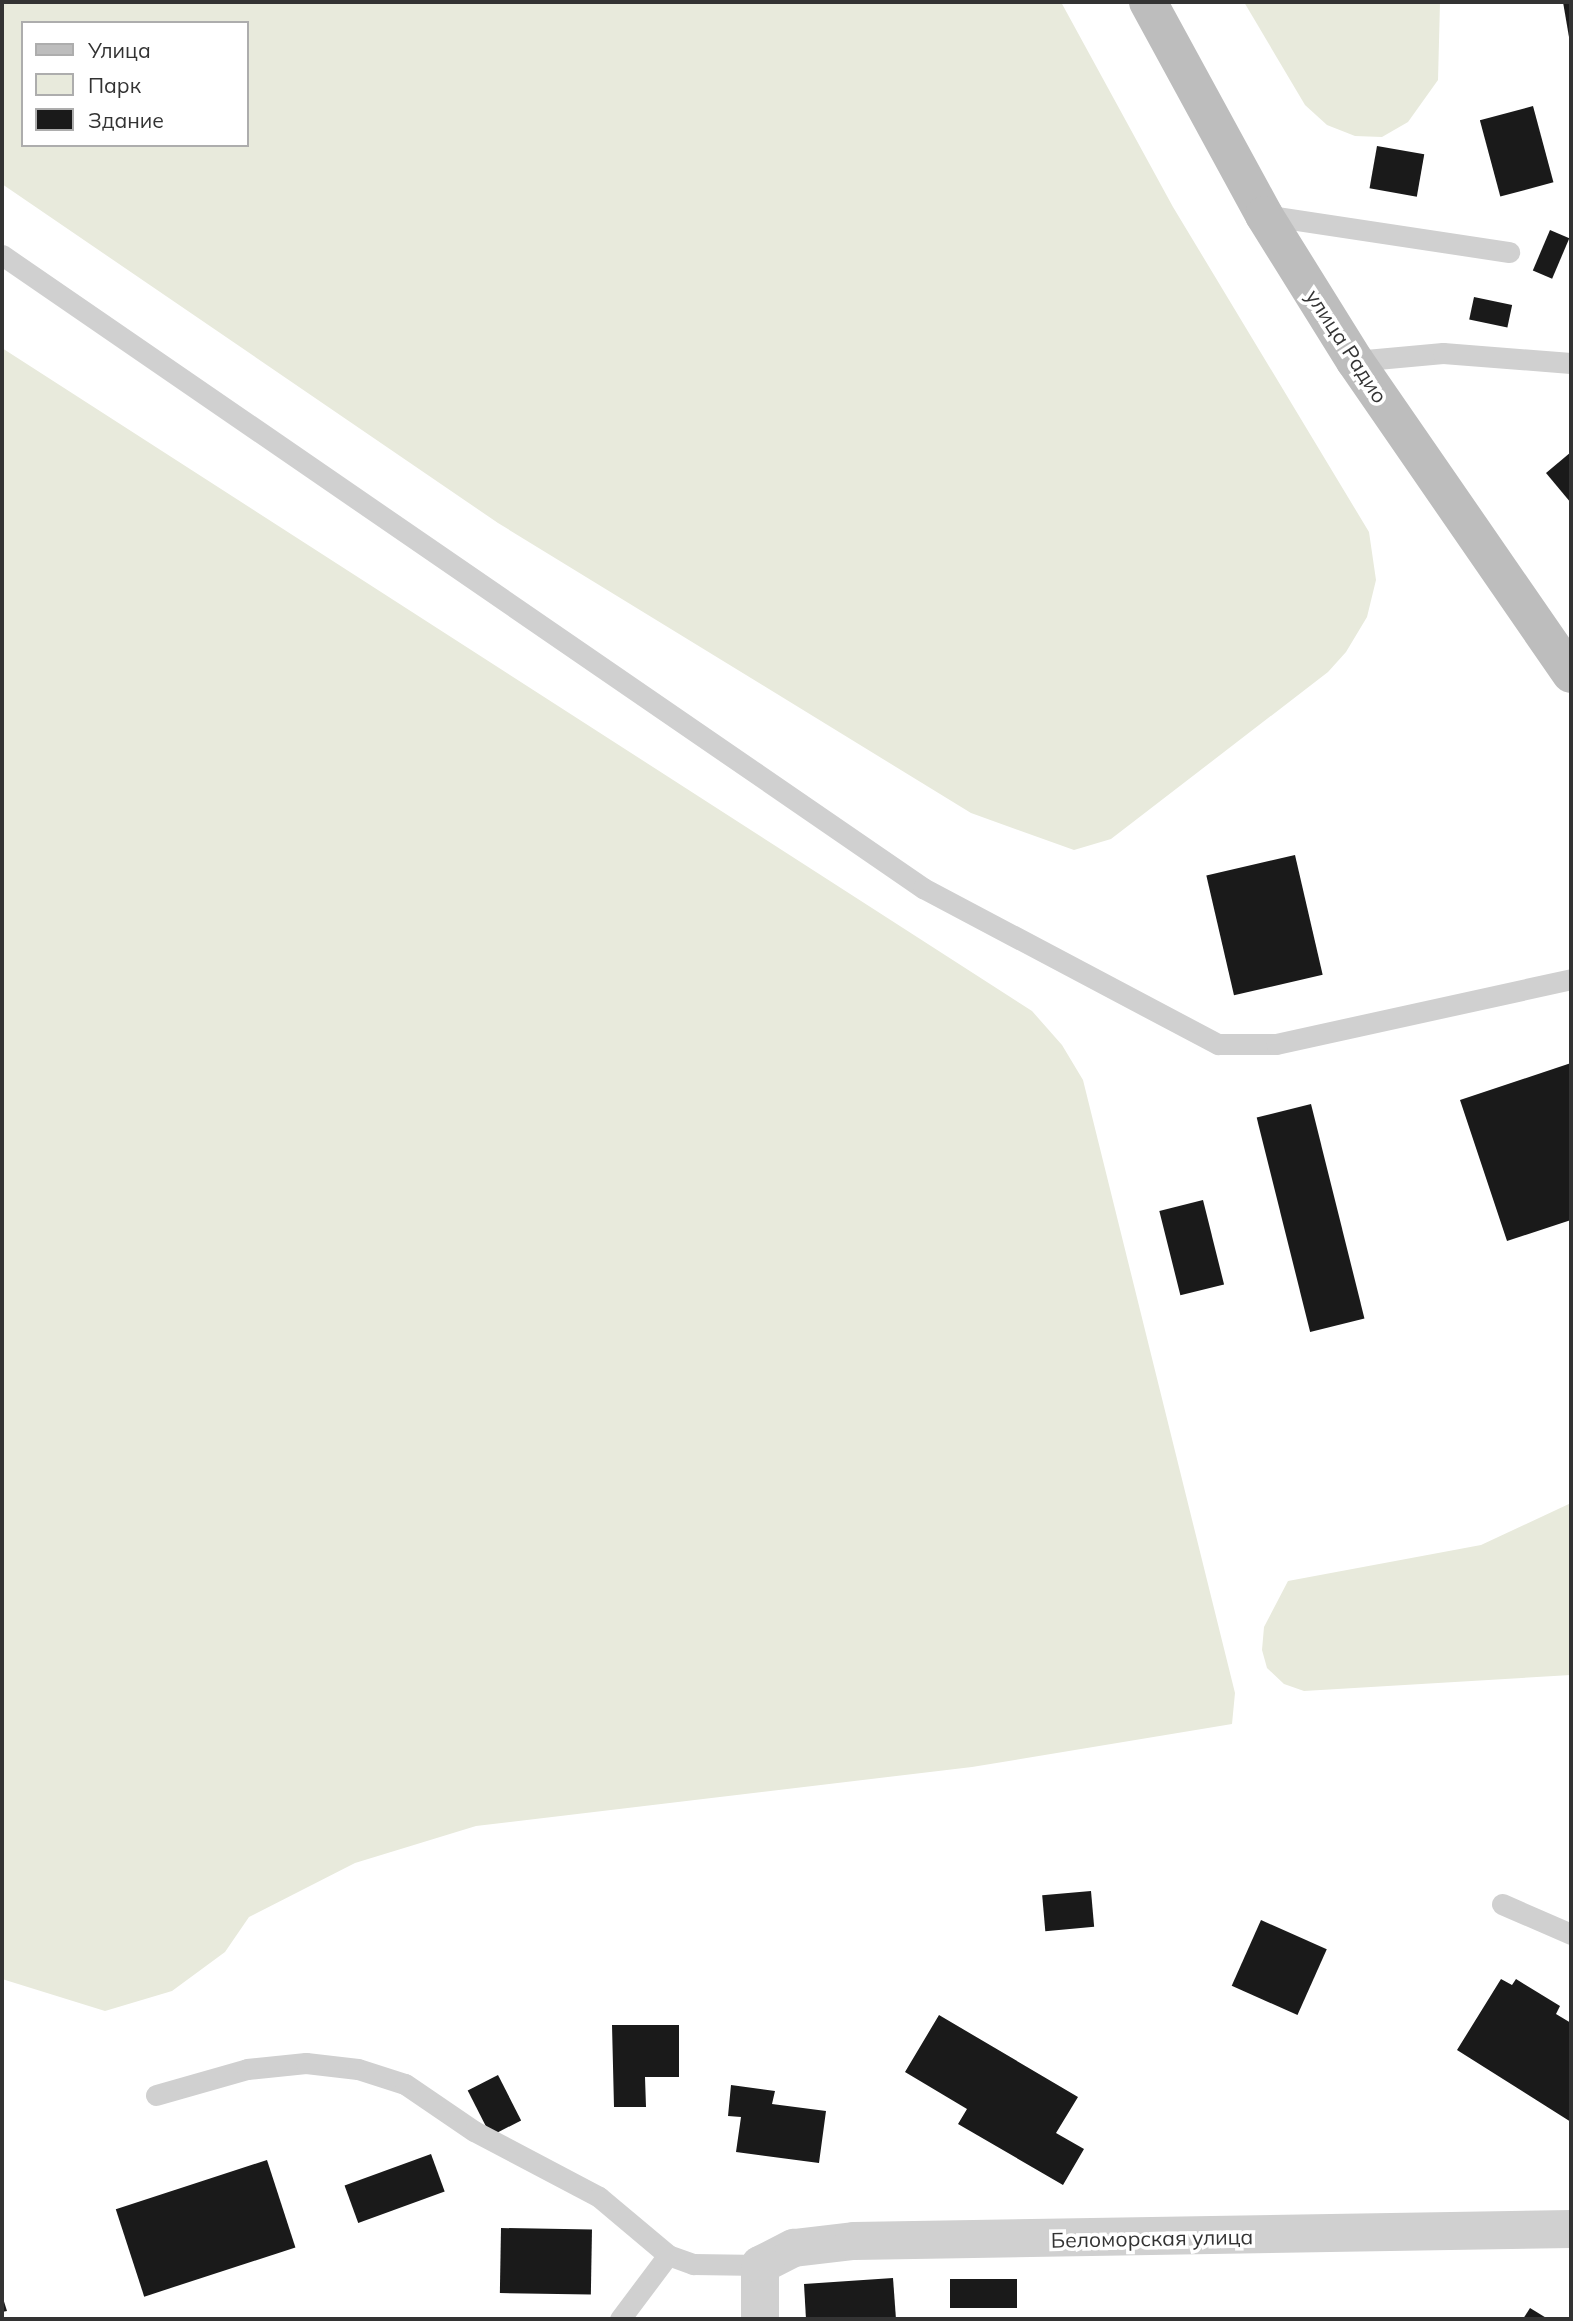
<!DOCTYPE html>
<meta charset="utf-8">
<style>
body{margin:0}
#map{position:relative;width:1573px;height:2321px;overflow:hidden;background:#fff;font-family:Mulish,sans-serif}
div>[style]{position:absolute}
.green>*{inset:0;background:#e8eadc}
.building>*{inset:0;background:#1a1a1a;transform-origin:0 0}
.service>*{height:21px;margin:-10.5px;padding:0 10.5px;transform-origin:10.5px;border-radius:10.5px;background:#d0d0d0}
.minor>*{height:38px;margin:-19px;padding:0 19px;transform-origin:19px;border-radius:19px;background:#d0d0d0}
.secondary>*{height:38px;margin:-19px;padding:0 19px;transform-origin:19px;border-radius:19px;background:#bdbdbd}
span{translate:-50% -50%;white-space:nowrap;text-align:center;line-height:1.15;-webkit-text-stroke:7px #fff;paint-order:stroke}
.street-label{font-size:21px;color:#333}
.frame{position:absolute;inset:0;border:4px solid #333;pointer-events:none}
.legend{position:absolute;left:21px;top:21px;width:228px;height:126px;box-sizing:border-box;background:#fff;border:2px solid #adadad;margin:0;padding:9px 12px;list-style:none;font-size:21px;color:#333}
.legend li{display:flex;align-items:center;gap:14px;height:35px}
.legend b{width:35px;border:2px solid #adadad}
</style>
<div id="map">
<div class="green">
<div style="clip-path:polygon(evenodd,2px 2px,1061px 2px,1173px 207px,1369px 532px,1376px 580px,1367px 617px,1346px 652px,1328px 672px,1111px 839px,1074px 850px,971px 813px,498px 523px,2px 184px,2px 2px,23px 23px,247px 23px,247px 145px,23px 145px,23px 23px)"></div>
<div style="clip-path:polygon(1244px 2px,1440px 2px,1438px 80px,1408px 122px,1382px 137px,1355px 136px,1327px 125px,1305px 105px)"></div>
<div style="clip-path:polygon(2px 348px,1032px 1011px,1062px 1045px,1083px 1080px,1235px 1693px,1232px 1724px,972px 1767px,476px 1826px,355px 1863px,249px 1917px,225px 1952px,172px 1991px,105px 2011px,2px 1979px)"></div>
<div style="clip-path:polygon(1571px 1503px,1571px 1675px,1304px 1691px,1284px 1684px,1267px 1668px,1262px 1650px,1264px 1627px,1288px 1581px,1481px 1545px)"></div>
</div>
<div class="building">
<div style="clip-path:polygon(1563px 2px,1571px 2px,1571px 43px,1570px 43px)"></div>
<div style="left:1533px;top:106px;width:79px;height:55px;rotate:75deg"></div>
<div style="left:1377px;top:146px;width:48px;height:43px;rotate:10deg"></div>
<div style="left:1550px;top:230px;width:21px;height:44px;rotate:23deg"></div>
<div style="left:1474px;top:297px;width:39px;height:23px;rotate:12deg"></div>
<div style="clip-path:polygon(1571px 452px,1571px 503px,1546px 473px)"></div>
<div style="left:1295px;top:855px;width:123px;height:91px;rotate:77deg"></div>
<div style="clip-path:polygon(1571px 1063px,1571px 1220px,1507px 1241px,1460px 1100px)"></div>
<div style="left:1311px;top:1104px;width:221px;height:56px;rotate:76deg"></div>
<div style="left:1203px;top:1200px;width:87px;height:45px;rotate:76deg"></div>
<div style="left:1091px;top:1891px;width:36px;height:49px;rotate:85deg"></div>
<div style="left:1261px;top:1920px;width:72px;height:72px;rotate:24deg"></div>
<div style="clip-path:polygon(1501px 1979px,1512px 1985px,1516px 1979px,1560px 2006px,1556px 2014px,1571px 2023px,1571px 2122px,1457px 2050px)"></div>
<div style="clip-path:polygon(939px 2015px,1078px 2097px,1056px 2133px,1084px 2149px,1063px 2185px,958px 2124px,967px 2109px,905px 2072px)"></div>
<div style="clip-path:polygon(612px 2025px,679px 2025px,679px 2077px,645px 2077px,646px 2107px,614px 2107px)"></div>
<div style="left:498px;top:2075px;width:51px;height:34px;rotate:63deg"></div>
<div style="clip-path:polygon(731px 2085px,775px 2091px,772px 2104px,826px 2111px,819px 2163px,736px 2152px,741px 2117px,728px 2116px)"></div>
<div style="left:431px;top:2154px;width:40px;height:92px;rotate:70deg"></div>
<div style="left:267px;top:2160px;width:92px;height:159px;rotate:72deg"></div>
<div style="left:501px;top:2228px;width:91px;height:65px;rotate:1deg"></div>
<div style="clip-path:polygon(893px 2278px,896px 2319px,806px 2319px,804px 2284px)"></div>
<div style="left:1017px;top:2279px;width:29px;height:67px;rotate:90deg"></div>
<div style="clip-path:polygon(2px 2295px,7px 2311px,2px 2312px)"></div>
<div style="clip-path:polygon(1530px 2308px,1548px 2319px,1523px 2319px)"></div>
</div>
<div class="service">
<div style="left:1264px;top:215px;width:248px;rotate:8.6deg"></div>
<div style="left:2px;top:255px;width:1118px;rotate:34.5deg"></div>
<div style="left:923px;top:888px;width:334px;rotate:27.9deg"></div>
<div style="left:1218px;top:1044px;width:58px"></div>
<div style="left:1276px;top:1044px;width:302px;rotate:-12.4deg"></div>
<div style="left:1355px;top:361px;width:88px;rotate:-5.2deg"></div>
<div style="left:1443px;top:353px;width:128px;rotate:4.5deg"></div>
<div style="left:1502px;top:1904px;width:75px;rotate:23.5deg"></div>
<div style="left:156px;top:2095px;width:95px;rotate:-15.9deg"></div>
<div style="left:247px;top:2069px;width:59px;rotate:-5.8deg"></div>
<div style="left:306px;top:2063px;width:52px;rotate:6.6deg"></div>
<div style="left:358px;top:2069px;width:49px;rotate:17.7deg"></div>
<div style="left:405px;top:2084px;width:83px;rotate:34.3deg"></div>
<div style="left:474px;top:2131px;width:141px;rotate:27.8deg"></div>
<div style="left:599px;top:2197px;width:90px;rotate:40deg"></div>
<div style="left:668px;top:2255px;width:27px;rotate:20deg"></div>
<div style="left:693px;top:2264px;width:67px;rotate:0.9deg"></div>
<div style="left:620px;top:2319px;width:80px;rotate:-53.1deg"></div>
</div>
<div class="minor">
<div style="left:760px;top:2319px;width:54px;rotate:-90deg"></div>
<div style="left:760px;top:2265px;width:38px;rotate:-27deg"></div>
<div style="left:794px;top:2248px;width:60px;rotate:-6.7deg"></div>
<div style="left:854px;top:2241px;width:717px;rotate:-0.96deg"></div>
</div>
<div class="secondary">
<div style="left:1148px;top:2px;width:243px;rotate:61.4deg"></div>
<div style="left:1264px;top:215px;width:172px;rotate:58.1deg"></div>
<div style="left:1355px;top:361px;width:380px;rotate:55.4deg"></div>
</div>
<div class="street-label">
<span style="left:1347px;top:346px;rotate:57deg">улица Радио</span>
<span style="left:1152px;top:2238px;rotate:-1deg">Беломорская улица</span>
</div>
<div class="frame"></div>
<ul class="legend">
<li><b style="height:9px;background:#bdbdbd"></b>Улица</li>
<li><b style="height:19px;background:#e8eadc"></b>Парк</li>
<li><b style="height:19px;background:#1a1a1a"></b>Здание</li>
</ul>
</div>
